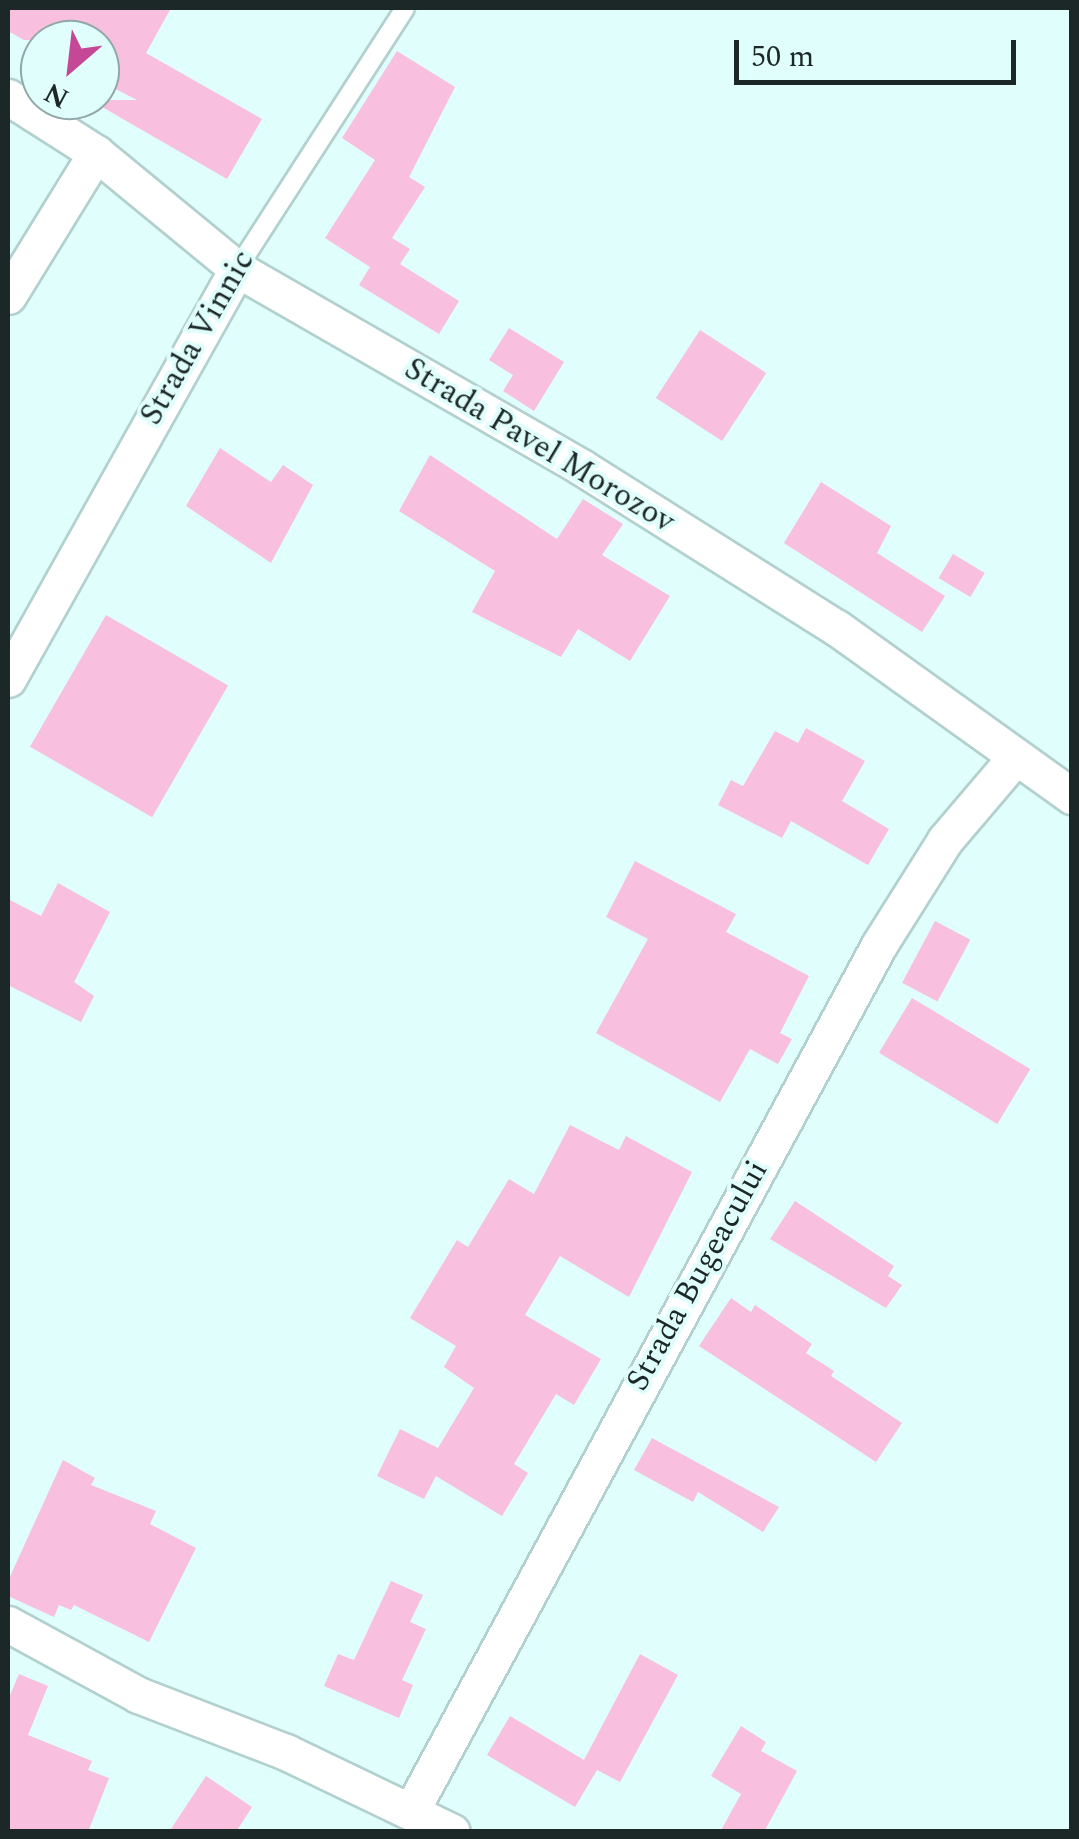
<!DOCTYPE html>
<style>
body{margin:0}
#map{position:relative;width:1079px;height:1839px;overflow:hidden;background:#dffefc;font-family:Spectral,serif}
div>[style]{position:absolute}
.building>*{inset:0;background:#f8bfde;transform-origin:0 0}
.roads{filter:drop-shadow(2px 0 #b2d0ce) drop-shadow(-2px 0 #b2d0ce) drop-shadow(0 2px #b2d0ce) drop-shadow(0 -2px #b2d0ce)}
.service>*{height:18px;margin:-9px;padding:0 9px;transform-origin:9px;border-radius:9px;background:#fff}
.minor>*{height:35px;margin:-17.5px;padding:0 17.5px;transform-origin:17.5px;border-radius:17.5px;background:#fff}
span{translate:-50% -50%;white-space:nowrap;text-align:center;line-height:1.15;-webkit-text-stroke:8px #dffefc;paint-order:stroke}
.street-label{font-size:32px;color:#1c2827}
.frame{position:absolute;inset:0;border:10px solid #1c2827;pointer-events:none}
.north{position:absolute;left:20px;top:20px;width:100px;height:100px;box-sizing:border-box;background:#dffefc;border:2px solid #91a8a7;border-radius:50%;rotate:208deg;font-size:28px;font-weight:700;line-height:40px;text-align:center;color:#1c2827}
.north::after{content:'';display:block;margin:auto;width:35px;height:45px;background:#c54897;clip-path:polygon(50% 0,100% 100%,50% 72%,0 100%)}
.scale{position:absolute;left:734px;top:40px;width:282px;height:45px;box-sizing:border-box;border:5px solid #1c2827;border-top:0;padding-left:12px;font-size:30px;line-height:35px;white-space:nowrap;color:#1c2827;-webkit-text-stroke:8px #dffefc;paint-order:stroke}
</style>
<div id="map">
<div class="building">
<div style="clip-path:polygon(8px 8px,171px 8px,146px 53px,262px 119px,227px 179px,90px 100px,137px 100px,100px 81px,100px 40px,24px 40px,8px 31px)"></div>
<div style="clip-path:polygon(397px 51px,455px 87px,409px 177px,425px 187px,392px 238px,410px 249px,400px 264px,459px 301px,439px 334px,359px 285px,370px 267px,325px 238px,375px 160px,342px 138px)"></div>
<div style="clip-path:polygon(509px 328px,564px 362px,534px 411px,503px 391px,513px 375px,489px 360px)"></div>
<div style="left:700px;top:330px;width:79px;height:81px;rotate:33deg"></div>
<div style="clip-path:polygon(220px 448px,271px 482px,283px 465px,313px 485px,271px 563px,186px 506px)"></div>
<div style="clip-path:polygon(430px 455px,557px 539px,583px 499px,623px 524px,602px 555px,670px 596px,630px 661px,578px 629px,561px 657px,472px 612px,495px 571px,399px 511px)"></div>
<div style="clip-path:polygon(821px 482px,891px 526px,877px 553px,945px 596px,922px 632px,784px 543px)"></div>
<div style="left:953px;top:554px;width:37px;height:28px;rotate:31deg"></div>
<div style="left:106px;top:615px;width:141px;height:152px;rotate:30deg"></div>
<div style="clip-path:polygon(806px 728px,865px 761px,842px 801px,889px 829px,868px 865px,791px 821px,782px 838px,718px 805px,731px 780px,743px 786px,775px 731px,798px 743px)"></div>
<div style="clip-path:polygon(635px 861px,736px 914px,726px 932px,809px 976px,780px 1033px,792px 1039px,778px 1064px,750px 1049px,720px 1102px,596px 1033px,648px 939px,606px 917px)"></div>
<div style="clip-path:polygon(58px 883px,110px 912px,74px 982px,94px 996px,81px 1022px,8px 985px,8px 899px,41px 916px)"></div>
<div style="left:935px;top:921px;width:40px;height:70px;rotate:28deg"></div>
<div style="left:912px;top:998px;width:138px;height:64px;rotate:31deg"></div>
<div style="clip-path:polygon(570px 1125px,619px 1150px,626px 1136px,692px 1172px,629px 1297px,560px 1256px,525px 1315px,601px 1359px,574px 1405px,556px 1394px,514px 1464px,528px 1473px,502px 1516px,436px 1476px,424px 1499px,377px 1476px,400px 1429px,438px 1448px,474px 1388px,444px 1367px,456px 1346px,410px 1318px,457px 1240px,468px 1247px,509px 1179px,534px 1194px)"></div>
<div style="clip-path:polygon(795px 1201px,894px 1266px,888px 1276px,902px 1285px,886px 1308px,770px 1239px)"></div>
<div style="clip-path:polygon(731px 1298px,751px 1312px,755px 1305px,812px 1344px,806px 1353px,834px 1371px,831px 1376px,902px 1423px,876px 1462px,699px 1346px)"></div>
<div style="clip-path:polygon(652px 1438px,779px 1507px,763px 1532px,698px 1492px,693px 1502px,634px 1470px)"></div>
<div style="clip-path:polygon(63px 1460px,95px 1478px,91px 1485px,156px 1511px,150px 1524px,196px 1548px,149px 1642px,74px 1605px,71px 1610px,59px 1605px,54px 1617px,8px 1596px,8px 1581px)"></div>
<div style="clip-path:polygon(391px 1581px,423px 1595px,410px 1622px,426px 1629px,402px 1680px,413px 1685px,399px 1718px,324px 1686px,338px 1654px,354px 1660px)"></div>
<div style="clip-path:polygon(640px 1654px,678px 1675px,620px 1782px,597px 1770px,575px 1807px,487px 1755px,510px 1716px,584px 1760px)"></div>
<div style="clip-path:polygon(19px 1674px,48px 1686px,28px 1735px,92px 1761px,88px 1770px,109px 1778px,88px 1832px,8px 1832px,8px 1700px)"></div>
<div style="clip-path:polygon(741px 1726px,766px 1742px,761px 1751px,797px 1771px,764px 1832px,720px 1832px,741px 1794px,711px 1776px)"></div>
<div style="clip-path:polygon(206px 1776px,252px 1807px,236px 1832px,169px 1832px)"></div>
</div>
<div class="roads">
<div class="service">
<div style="left:237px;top:269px;width:310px;rotate:-57.2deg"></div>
</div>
<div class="minor">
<div style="left:8px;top:97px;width:104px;rotate:32.5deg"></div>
<div style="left:96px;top:153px;width:183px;rotate:39.4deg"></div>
<div style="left:237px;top:269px;width:397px;rotate:29.9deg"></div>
<div style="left:581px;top:467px;width:302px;rotate:32.2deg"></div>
<div style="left:837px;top:628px;width:289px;rotate:35.6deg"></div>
<div style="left:8px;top:296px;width:168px;rotate:-58.4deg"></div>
<div style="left:8px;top:679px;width:470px;rotate:-60.8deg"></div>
<div style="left:8px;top:1624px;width:148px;rotate:28.6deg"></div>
<div style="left:138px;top:1695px;width:159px;rotate:21.1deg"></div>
<div style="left:286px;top:1752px;width:184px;rotate:25.7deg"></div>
<div style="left:411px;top:1811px;width:984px;rotate:-61.61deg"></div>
<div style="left:879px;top:945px;width:124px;rotate:-57.8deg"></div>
<div style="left:945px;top:840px;width:106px;rotate:-49.6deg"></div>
</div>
</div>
<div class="street-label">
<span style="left:198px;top:338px;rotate:-60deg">Strada Vinnic</span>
<span style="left:539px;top:446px;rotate:31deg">Strada Pavel Morozov</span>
<span style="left:698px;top:1276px;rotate:-61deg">Strada Bugeacului</span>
</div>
<div class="frame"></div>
<div class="north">N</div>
<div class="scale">50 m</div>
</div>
